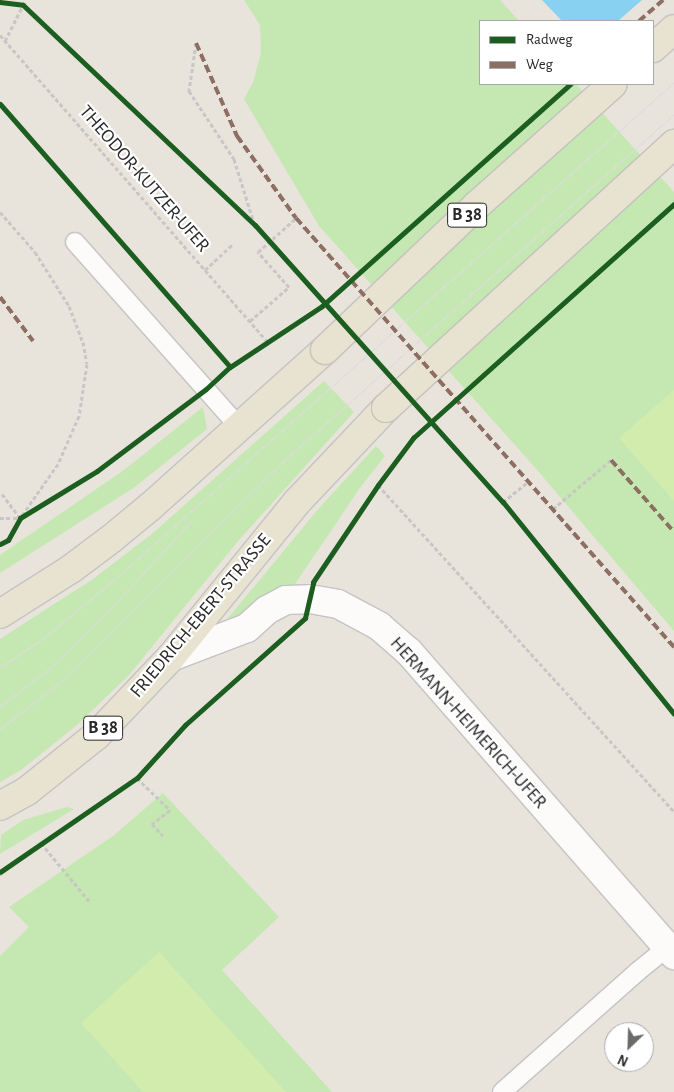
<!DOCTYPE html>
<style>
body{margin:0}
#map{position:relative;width:674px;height:1092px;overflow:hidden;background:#e8e4dc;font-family:"Alegreya Sans",sans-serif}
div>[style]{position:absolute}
.green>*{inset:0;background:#c5e7b2}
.pitch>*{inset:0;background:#d2ecae}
.water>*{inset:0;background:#89d1f1}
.pier>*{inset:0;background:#e8e4dc}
.path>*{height:3px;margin-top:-1.5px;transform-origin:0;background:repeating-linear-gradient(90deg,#c8c7c6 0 4px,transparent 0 6.5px)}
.roads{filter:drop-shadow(1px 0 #c4c3c3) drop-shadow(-1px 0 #c4c3c3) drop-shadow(0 1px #c4c3c3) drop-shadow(0 -1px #c4c3c3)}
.service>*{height:18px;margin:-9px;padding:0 9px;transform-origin:9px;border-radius:9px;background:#fcfbfa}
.minor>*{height:28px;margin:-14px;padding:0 14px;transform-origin:14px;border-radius:14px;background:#fcfbfa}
.primary>*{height:28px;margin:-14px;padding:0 14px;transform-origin:14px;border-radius:14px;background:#e8e3d0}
.tram>*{height:1px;margin:-0.5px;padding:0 0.5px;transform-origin:0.5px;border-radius:0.5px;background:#dcdcde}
.bridges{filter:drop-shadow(1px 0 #c4c2bf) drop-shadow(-1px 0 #c4c2bf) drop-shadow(0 1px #c4c2bf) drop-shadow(0 -1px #c4c2bf)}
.primary-bridge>*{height:28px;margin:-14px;padding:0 14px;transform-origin:14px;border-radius:14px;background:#e8e3d0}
.quiet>*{height:4px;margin-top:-2px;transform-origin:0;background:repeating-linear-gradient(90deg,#8d6e63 0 8px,transparent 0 12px)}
.cycleway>*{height:5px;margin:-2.5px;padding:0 2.5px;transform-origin:2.5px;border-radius:2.5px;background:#1b5e20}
span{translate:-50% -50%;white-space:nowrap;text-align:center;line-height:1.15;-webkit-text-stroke:4.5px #fff;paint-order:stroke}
.shield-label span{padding:1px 4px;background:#fff;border:1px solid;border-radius:4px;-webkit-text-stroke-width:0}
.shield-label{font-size:18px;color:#282828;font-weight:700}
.street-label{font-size:19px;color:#282828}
.legend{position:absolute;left:479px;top:20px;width:175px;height:65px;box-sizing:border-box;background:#fff;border:1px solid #a9a9a9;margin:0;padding:6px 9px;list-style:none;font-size:15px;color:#282828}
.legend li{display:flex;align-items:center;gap:10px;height:25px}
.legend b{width:25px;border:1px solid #a9a9a9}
.north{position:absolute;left:604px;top:1022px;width:50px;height:50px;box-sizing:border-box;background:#fff;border:1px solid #a9a9a9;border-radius:50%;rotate:204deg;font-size:14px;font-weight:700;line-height:20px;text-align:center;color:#282828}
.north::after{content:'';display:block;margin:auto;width:18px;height:22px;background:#6b6a67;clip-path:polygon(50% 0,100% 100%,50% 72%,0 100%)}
</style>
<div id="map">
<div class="green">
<div style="clip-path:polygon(244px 0,500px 0,519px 21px,480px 21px,480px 84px,576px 84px,674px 192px,674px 631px,532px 464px,319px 226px,244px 99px,253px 82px,261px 53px,260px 25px)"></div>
<div style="clip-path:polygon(324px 381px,354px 412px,239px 540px,129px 675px,77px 725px,21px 770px,0 782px,0 639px,93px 579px,153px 533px)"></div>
<div style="clip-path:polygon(203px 407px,207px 429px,135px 487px,0 573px,0 555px,124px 470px)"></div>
<div style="clip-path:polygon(376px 446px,385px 456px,362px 485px,295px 584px,266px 594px,237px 621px,229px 622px,228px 618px,320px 507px)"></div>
<div style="clip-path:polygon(163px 793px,279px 917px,222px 970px,332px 1092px,0 1092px,0 956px,29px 927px,9px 907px,113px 836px)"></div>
<div style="clip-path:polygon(67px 807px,74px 809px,0 854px,1px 835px,23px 820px)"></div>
</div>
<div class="pitch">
<div style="clip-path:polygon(674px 390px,674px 501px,619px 438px)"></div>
<div style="clip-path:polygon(159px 952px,286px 1092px,143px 1092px,81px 1023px)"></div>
</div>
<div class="water">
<div style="clip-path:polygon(542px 0,674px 0,653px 84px,653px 21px,562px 21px)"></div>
</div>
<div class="pier">
<div style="clip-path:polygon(642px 0,674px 0,674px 144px,618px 84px,653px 84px,653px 21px,618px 21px)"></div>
</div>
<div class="path">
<div style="left:0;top:2px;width:23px;rotate:7deg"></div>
<div style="left:23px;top:5px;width:320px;rotate:43.5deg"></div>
<div style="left:255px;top:225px;width:106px;rotate:48.1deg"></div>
<div style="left:0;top:35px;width:408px;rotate:48.9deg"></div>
<div style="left:5px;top:41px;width:40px;rotate:-63.4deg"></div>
<div style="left:196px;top:43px;width:49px;rotate:98.3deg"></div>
<div style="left:189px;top:91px;width:82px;rotate:56.5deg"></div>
<div style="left:234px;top:159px;width:67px;rotate:72.6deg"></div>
<div style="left:0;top:212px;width:53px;rotate:48.8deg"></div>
<div style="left:35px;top:252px;width:64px;rotate:57.8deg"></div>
<div style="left:69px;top:306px;width:39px;rotate:69deg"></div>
<div style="left:83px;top:342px;width:22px;rotate:80deg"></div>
<div style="left:87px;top:364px;width:53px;rotate:98.7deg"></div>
<div style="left:79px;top:416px;width:52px;rotate:113.6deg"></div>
<div style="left:58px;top:464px;width:66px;rotate:125.1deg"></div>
<div style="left:205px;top:270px;width:37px;rotate:-43deg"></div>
<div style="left:250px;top:321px;width:52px;rotate:-41.1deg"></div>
<div style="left:289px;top:287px;width:47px;rotate:-131.5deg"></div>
<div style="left:258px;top:252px;width:51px;rotate:-41.8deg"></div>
<div style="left:370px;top:353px;width:19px;rotate:47deg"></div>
<div style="left:425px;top:415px;width:117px;rotate:48.1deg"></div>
<div style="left:503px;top:502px;width:272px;rotate:51.1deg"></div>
<div style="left:378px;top:485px;width:441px;rotate:47.8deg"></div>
<div style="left:2px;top:494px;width:30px;rotate:53deg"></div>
<div style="left:503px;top:502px;width:33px;rotate:-39deg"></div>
<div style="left:553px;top:509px;width:76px;rotate:-40.2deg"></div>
<div style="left:0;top:518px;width:20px"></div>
<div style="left:137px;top:778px;width:46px;rotate:44.1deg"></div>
<div style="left:170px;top:810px;width:23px;rotate:142deg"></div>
<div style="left:152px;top:824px;width:16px;rotate:47deg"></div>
<div style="left:41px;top:843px;width:77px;rotate:50.3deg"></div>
</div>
<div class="roads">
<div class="service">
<div style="left:75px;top:242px;width:247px;rotate:48.4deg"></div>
<div style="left:502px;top:1092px;width:181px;rotate:-41.6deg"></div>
<div style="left:637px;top:972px;width:38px;rotate:-39deg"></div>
</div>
<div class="minor">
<div style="left:171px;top:657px;width:81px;rotate:-20.9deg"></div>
<div style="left:247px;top:628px;width:27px;rotate:-42deg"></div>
<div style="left:267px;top:610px;width:21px;rotate:-28deg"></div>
<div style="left:286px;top:600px;width:24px;rotate:-2deg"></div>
<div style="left:310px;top:599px;width:28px;rotate:10deg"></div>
<div style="left:338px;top:604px;width:47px;rotate:28.2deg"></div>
<div style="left:379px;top:626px;width:40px;rotate:41deg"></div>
<div style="left:409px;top:652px;width:403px;rotate:48.8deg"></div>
</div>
<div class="primary">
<div style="left:653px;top:48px;width:28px;rotate:-42deg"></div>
<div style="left:0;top:614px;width:84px;rotate:-32.4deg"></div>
<div style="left:71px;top:569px;width:50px;rotate:-36.9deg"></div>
<div style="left:111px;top:539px;width:52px;rotate:-39.5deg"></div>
<div style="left:151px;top:506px;width:234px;rotate:-41.9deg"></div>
<div style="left:0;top:806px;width:31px;rotate:-29deg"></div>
<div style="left:27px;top:791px;width:90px;rotate:-38.7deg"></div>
<div style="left:97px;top:735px;width:108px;rotate:-46.5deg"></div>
<div style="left:171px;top:657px;width:200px;rotate:-50.9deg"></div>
<div style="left:297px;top:502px;width:129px;rotate:-46.6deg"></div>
</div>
</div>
<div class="tram">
<div style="left:0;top:667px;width:54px;rotate:-33.7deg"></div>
<div style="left:45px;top:637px;width:92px;rotate:-39.7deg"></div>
<div style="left:116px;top:578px;width:747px;rotate:-41.63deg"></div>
<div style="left:0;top:706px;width:63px;rotate:-37.2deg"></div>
<div style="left:50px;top:668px;width:84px;rotate:-44.5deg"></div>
<div style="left:110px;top:609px;width:121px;rotate:-47.3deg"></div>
<div style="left:0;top:729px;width:76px;rotate:-38.1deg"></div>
<div style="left:60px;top:682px;width:307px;rotate:-44.7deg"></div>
<div style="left:278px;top:466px;width:530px;rotate:-41.63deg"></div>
</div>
<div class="bridges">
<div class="primary-bridge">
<div style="left:325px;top:350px;width:209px;rotate:-43.6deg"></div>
<div style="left:476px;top:206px;width:183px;rotate:-41.7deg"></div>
<div style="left:386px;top:408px;width:391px;rotate:-42.5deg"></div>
</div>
</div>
<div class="quiet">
<div style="left:639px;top:21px;width:32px;rotate:-41deg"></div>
<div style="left:196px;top:43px;width:102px;rotate:66.2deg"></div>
<div style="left:237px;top:136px;width:101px;rotate:54.3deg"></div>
<div style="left:296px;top:218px;width:572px;rotate:48.62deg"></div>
<div style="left:0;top:297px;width:55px;rotate:53.1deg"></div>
<div style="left:611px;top:460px;width:96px;rotate:48.8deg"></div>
</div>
<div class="cycleway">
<div style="left:0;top:2px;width:23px;rotate:7deg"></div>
<div style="left:23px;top:5px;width:320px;rotate:43.5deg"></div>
<div style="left:255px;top:225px;width:372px;rotate:48.2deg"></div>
<div style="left:503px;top:502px;width:272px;rotate:51.1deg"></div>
<div style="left:0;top:104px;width:349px;rotate:48.8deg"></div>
<div style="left:0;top:544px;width:9px;rotate:-27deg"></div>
<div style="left:8px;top:540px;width:25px;rotate:-61deg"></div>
<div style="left:20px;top:518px;width:90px;rotate:-31.4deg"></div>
<div style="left:97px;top:471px;width:136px;rotate:-37deg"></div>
<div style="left:206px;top:389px;width:33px;rotate:-43deg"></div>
<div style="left:230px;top:367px;width:110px;rotate:-33.5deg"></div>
<div style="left:322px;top:306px;width:333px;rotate:-41.8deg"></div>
<div style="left:0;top:872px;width:166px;rotate:-34.5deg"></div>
<div style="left:137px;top:778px;width:72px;rotate:-47.8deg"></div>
<div style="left:185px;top:725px;width:161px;rotate:-41.7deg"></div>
<div style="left:305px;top:618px;width:37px;rotate:-77deg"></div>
<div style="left:313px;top:582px;width:117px;rotate:-56.2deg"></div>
<div style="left:378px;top:485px;width:59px;rotate:-53.3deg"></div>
<div style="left:413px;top:438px;width:351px;rotate:-41.9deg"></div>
</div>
<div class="shield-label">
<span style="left:467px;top:215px">B 38</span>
<span style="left:103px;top:728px">B 38</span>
</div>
<div class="street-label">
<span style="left:144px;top:179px;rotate:49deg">THEODOR-KUTZER-UFER</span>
<span style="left:201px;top:616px;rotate:-50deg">FRIEDRICH-EBERT-STRASSE</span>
<span style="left:468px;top:723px;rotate:48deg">HERMANN-HEIMERICH-UFER</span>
</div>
<ul class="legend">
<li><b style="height:6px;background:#1b5e20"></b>Radweg</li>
<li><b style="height:6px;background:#8d6e63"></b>Weg</li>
</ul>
<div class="north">N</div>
</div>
